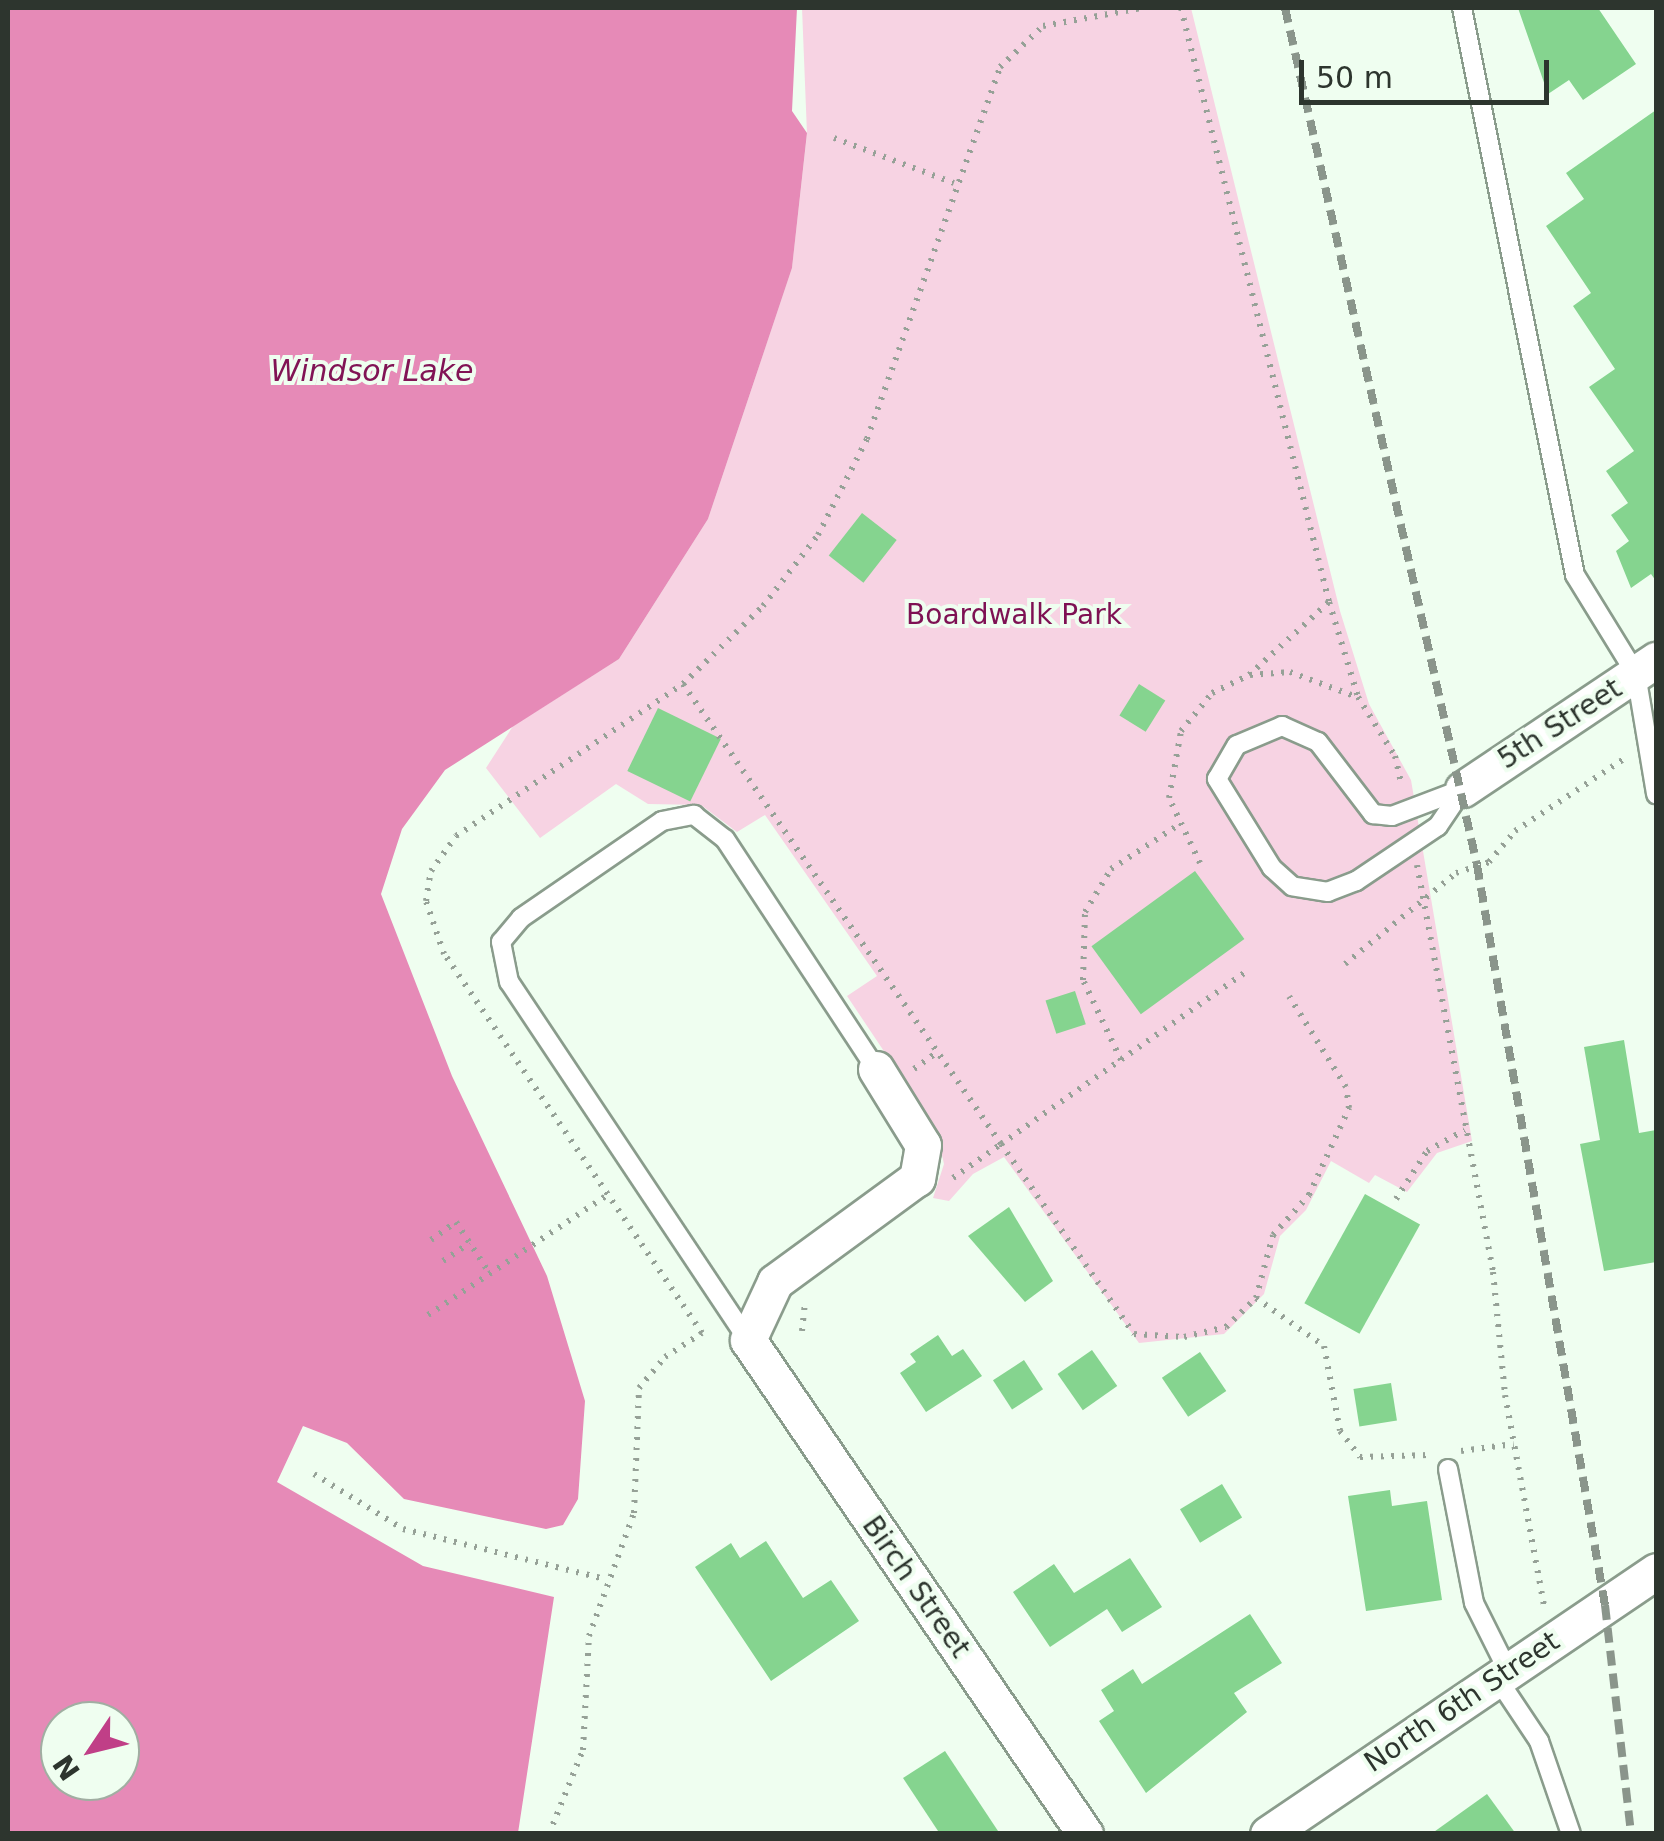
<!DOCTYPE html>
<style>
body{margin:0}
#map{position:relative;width:1664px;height:1841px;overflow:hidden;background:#effef0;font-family:"DejaVu Sans",sans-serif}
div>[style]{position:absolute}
.green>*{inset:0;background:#f7d3e3}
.water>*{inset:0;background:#e68ab7}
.building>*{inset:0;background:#85d48f;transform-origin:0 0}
.path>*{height:6px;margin-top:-3px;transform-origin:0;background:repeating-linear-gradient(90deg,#96a197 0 2.5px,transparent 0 10.5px)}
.roads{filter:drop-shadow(2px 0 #8a9c8c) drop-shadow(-2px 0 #8a9c8c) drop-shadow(0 2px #8a9c8c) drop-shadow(0 -2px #8a9c8c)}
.lane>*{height:18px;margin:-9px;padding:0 9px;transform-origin:9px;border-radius:9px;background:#fff}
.street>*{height:35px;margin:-17.5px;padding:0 17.5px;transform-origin:17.5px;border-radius:17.5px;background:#fff}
.rail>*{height:8px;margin-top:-4px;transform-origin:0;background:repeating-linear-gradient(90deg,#8a958b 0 15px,transparent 0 23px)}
span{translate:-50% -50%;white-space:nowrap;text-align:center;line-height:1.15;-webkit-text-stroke:8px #effef0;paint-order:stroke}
.park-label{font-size:28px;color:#7e1153}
.street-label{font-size:28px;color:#2d352e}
.water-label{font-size:30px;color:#811455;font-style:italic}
.frame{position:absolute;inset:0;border:10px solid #2d352e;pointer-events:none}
.north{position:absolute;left:40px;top:1701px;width:100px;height:100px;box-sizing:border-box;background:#effef0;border:2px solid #a1aea2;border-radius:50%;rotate:235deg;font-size:28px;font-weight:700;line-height:40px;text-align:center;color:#2d352e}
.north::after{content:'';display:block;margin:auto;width:35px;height:45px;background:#c03f87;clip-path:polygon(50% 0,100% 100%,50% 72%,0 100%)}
.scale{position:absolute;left:1299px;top:60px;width:250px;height:45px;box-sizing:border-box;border:5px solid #2d352e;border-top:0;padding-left:12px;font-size:30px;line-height:35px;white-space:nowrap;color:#2d352e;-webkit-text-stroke:8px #effef0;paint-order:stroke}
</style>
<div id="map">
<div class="green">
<div style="clip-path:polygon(802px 8px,1191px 8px,1340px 611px,1369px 704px,1411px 780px,1472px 1141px,1437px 1153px,1407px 1192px,1375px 1175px,1369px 1183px,1331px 1161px,1306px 1210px,1280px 1236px,1264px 1294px,1224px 1334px,1139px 1343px,1004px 1157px,973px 1174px,949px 1201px,933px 1198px,944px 1164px,936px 1129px,847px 996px,877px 976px,765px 815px,737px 832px,701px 805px,648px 804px,616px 784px,540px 838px,486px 768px,513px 726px,619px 659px,708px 519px,792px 268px,807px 134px)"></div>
</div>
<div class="water">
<div style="clip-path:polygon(evenodd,8px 8px,797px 8px,792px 111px,807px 133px,792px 268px,708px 519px,619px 659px,445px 770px,402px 829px,381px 894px,452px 1076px,547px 1276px,585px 1401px,578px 1499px,563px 1525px,546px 1529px,404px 1499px,347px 1443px,303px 1426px,277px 1482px,423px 1566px,554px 1597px,518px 1833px,8px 1833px,8px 8px,60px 1721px,120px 1721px,120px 1781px,60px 1781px,60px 1721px)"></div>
</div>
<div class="building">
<div style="clip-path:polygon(1518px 8px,1598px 8px,1636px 64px,1583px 100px,1569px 80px,1548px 94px)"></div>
<div style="clip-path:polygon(1656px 110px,1656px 581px,1651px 574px,1631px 588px,1616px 551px,1629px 541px,1611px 515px,1628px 503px,1606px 471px,1634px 451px,1589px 387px,1615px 369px,1573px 306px,1591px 293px,1546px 226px,1584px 199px,1566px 173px)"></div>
<div style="left:862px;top:513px;width:44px;height:54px;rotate:38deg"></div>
<div style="left:1139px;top:684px;width:31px;height:37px;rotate:32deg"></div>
<div style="left:658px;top:708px;width:70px;height:70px;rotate:26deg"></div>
<div style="left:1195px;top:871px;width:84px;height:128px;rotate:54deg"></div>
<div style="left:1075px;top:991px;width:35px;height:31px;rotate:72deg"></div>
<div style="clip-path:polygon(1624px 1040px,1639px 1133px,1656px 1130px,1656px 1262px,1604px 1271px,1580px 1144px,1600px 1140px,1584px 1047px)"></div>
<div style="left:1365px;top:1194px;width:63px;height:125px;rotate:29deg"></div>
<div style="clip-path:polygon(1009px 1207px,1053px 1281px,1025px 1302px,968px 1236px)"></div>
<div style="clip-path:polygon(938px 1335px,952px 1356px,963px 1349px,982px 1376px,926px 1412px,900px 1373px,916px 1362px,910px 1354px)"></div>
<div style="left:1092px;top:1350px;width:44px;height:42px;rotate:55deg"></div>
<div style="left:1200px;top:1352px;width:47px;height:46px;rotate:56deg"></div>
<div style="left:1024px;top:1360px;width:35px;height:37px;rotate:57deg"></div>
<div style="left:1391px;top:1383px;width:38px;height:38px;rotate:81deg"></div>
<div style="left:1222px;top:1484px;width:39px;height:49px;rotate:59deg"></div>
<div style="clip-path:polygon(1390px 1490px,1392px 1506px,1427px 1501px,1442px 1600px,1366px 1611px,1348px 1496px)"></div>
<div style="clip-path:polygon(766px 1541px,803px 1598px,831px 1580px,859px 1621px,771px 1681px,695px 1567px,731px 1543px,740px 1558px)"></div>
<div style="clip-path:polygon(1130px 1558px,1162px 1607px,1122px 1632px,1107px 1609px,1050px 1647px,1013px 1592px,1054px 1564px,1074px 1593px)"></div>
<div style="clip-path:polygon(1250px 1614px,1282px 1663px,1234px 1693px,1247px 1712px,1146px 1793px,1099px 1721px,1114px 1711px,1101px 1690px,1133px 1669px,1142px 1684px)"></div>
<div style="clip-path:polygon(945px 1751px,1000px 1834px,940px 1834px,903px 1778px)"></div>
<div style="clip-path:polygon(1487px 1794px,1516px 1834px,1431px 1834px)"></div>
</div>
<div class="path">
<div style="left:1181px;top:8px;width:612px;rotate:76.01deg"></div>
<div style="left:1329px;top:602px;width:99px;rotate:73deg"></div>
<div style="left:1358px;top:697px;width:70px;rotate:57.9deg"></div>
<div style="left:1395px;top:756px;width:31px;rotate:77deg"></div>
<div style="left:834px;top:138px;width:128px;rotate:20.6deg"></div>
<div style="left:1250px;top:675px;width:40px;rotate:-4.3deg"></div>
<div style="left:1290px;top:672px;width:72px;rotate:20.5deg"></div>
<div style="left:683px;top:684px;width:559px;rotate:55.34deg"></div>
<div style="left:1001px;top:1144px;width:299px;rotate:-35.1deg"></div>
<div style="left:1200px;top:863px;width:72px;rotate:-115.5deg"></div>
<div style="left:1169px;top:798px;width:68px;rotate:-79.8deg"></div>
<div style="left:1181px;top:731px;width:49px;rotate:-50.8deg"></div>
<div style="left:1212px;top:693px;width:41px;rotate:-25.9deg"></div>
<div style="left:1249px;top:675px;width:108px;rotate:-42.4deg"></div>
<div style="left:1417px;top:865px;width:414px;rotate:79.4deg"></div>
<div style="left:1493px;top:1272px;width:124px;rotate:84.4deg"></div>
<div style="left:1505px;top:1395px;width:215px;rotate:79.5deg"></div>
<div style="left:1345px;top:964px;width:144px;rotate:-39.3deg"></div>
<div style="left:1456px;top:873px;width:35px;rotate:-18deg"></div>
<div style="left:1489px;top:862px;width:40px;rotate:-50deg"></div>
<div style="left:1515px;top:831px;width:134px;rotate:-33.5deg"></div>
<div style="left:1121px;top:1060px;width:89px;rotate:-115.4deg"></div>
<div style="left:1083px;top:980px;width:68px;rotate:-88.3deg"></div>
<div style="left:1085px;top:912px;width:50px;rotate:-58.8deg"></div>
<div style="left:1111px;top:869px;width:79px;rotate:-33.1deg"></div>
<div style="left:914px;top:1069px;width:27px;rotate:-36deg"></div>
<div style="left:953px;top:1178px;width:59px;rotate:-35.3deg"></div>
<div style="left:1001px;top:1144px;width:232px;rotate:55deg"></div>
<div style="left:1134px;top:1334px;width:50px;rotate:3.4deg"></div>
<div style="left:1184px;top:1337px;width:43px;rotate:-13.4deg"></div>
<div style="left:1226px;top:1327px;width:42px;rotate:-44deg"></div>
<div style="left:1256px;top:1298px;width:65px;rotate:-74.9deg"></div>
<div style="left:1273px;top:1235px;width:54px;rotate:-48deg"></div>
<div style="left:1309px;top:1195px;width:96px;rotate:-65.3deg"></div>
<div style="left:1349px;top:1108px;width:21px;rotate:-98deg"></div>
<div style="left:1346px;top:1087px;width:107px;rotate:-122.1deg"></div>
<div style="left:1396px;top:1199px;width:57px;rotate:-57.1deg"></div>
<div style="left:1427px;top:1151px;width:43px;rotate:-28.9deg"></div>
<div style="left:431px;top:1240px;width:31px;rotate:-36deg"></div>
<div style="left:456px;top:1222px;width:62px;rotate:56.8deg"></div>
<div style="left:443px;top:1261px;width:32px;rotate:-34deg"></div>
<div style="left:1256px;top:1298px;width:83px;rotate:35.2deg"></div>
<div style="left:1324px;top:1346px;width:86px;rotate:79.3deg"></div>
<div style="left:1340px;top:1431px;width:33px;rotate:52deg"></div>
<div style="left:1360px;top:1457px;width:69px;rotate:-1.7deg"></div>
<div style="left:428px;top:1315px;width:219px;rotate:-33.8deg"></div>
<div style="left:802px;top:1331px;width:27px;rotate:-84deg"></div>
<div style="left:1461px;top:1451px;width:53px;rotate:-7.5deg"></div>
<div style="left:314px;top:1474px;width:105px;rotate:31.7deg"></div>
<div style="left:403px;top:1529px;width:208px;rotate:13.9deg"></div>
<div style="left:549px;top:1834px;width:91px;rotate:-68deg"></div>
<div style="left:583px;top:1750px;width:114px;rotate:-87deg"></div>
<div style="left:589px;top:1636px;width:131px;rotate:-69.9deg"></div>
<div style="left:634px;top:1513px;width:125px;rotate:-87.7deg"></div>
<div style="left:639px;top:1388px;width:40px;rotate:-50deg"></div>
<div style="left:665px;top:1357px;width:44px;rotate:-33deg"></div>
<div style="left:702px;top:1333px;width:458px;rotate:-124.2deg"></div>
<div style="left:444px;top:954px;width:56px;rotate:-108.8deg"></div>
<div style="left:426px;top:901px;width:30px;rotate:-81deg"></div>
<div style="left:431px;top:871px;width:43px;rotate:-54.5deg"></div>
<div style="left:456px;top:836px;width:273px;rotate:-33.8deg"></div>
<div style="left:683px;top:684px;width:112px;rotate:-44.3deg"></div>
<div style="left:763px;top:606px;width:90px;rotate:-52.2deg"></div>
<div style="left:818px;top:535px;width:108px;rotate:-63deg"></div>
<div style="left:867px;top:439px;width:395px;rotate:-70.3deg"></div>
<div style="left:1000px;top:67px;width:59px;rotate:-43.6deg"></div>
<div style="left:1043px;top:26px;width:100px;rotate:-10.4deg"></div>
</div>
<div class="roads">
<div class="lane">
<div style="left:1462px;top:8px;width:578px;rotate:78.73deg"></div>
<div style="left:1575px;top:575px;width:116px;rotate:58.4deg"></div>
<div style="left:1636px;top:674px;width:122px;rotate:80.5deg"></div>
<div style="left:1282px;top:726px;width:39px;rotate:24deg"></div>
<div style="left:1318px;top:742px;width:91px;rotate:52.6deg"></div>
<div style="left:1373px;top:814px;width:19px;rotate:6deg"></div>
<div style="left:1392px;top:816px;width:76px;rotate:-20.8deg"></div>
<div style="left:1463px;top:789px;width:45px;rotate:124deg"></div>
<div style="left:1438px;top:826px;width:99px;rotate:146.1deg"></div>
<div style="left:1356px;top:881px;width:30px;rotate:159deg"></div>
<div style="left:1328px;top:892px;width:36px;rotate:-171deg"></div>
<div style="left:1292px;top:886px;width:27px;rotate:-138deg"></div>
<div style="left:1272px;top:868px;width:105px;rotate:-121.7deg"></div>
<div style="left:1217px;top:779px;width:39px;rotate:-60deg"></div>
<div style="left:1237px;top:745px;width:49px;rotate:-22.9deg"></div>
<div style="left:748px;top:1340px;width:430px;rotate:-123.7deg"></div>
<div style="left:509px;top:982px;width:41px;rotate:-101.3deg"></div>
<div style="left:501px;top:942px;width:31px;rotate:-50deg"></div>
<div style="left:521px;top:918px;width:171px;rotate:-34.5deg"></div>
<div style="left:662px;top:821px;width:33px;rotate:-11deg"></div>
<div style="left:694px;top:815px;width:39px;rotate:38deg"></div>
<div style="left:725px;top:839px;width:275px;rotate:56.7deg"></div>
<div style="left:1448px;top:1469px;width:136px;rotate:79deg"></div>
<div style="left:1474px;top:1603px;width:76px;rotate:63.4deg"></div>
<div style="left:1497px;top:1678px;width:76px;rotate:56.3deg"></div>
<div style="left:1539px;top:1741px;width:98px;rotate:71deg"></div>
</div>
<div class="street">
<div style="left:1463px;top:789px;width:232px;rotate:-33.8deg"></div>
<div style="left:876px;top:1069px;width:89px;rotate:58.3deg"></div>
<div style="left:923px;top:1145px;width:34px;rotate:100deg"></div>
<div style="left:917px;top:1178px;width:176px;rotate:143.8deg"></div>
<div style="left:775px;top:1282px;width:64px;rotate:115deg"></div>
<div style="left:748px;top:1340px;width:598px;rotate:55.7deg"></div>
<div style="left:1268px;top:1834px;width:469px;rotate:-34.1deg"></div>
</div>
</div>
<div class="rail">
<div style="left:1285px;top:8px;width:878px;rotate:77.37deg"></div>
<div style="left:1477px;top:865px;width:751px;rotate:80.19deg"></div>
<div style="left:1605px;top:1605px;width:230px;rotate:83.5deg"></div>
</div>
<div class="park-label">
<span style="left:1014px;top:615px">Boardwalk Park</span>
</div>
<div class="street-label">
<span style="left:1560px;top:724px;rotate:-33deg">5th Street</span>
<span style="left:916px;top:1587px;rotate:55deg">Birch Street</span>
<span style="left:1462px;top:1702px;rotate:-34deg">North 6th Street</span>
</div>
<div class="water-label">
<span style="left:372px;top:371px">Windsor Lake</span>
</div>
<div class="frame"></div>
<div class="north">N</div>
<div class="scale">50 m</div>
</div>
